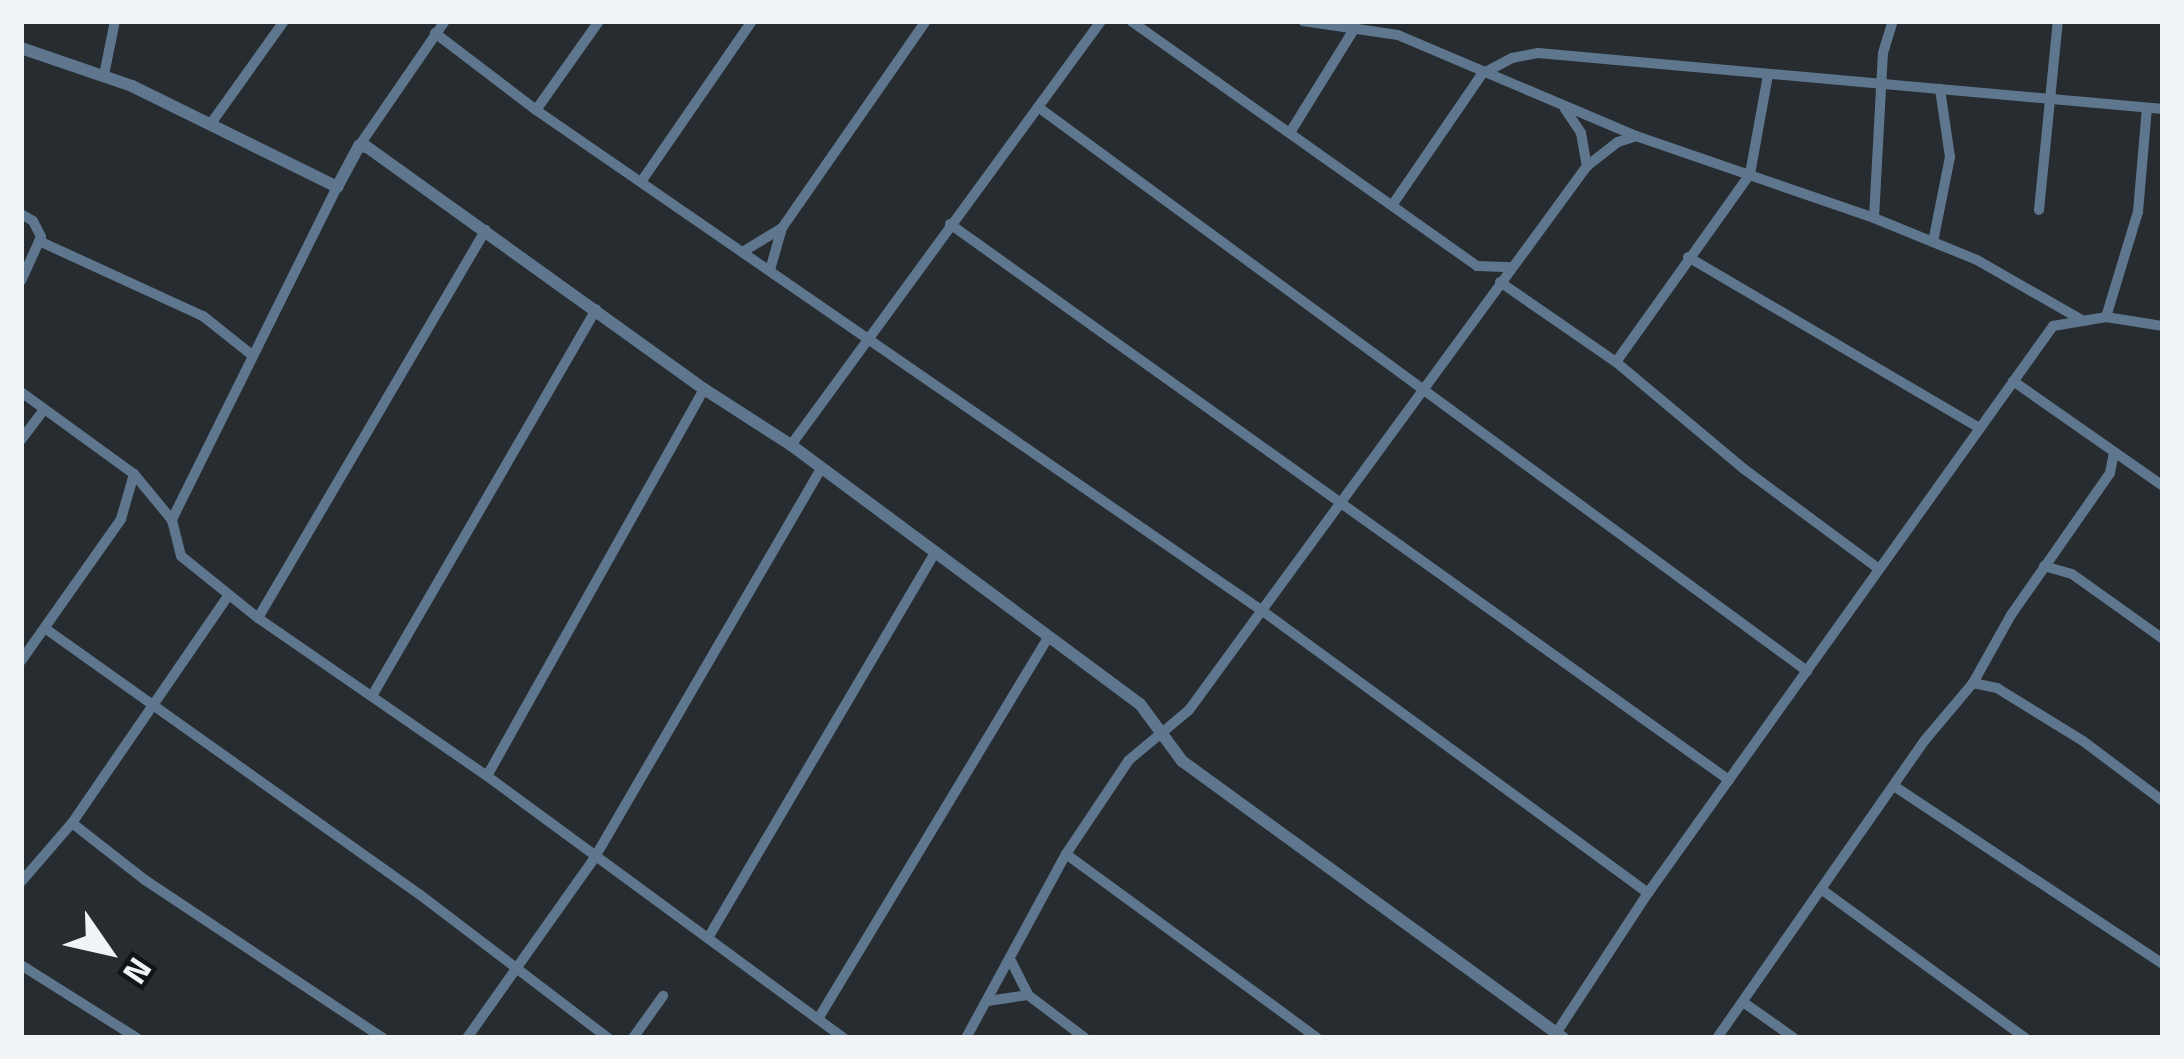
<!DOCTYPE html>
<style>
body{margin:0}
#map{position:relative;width:2184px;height:1059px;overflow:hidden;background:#272c30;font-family:"Titillium Web",sans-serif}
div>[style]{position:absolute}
.minor>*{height:10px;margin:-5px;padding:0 5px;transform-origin:5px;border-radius:5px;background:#5f778e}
.tertiary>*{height:12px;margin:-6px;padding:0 6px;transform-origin:6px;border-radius:6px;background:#5f778e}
span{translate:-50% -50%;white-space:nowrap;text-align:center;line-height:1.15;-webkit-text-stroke:12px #121416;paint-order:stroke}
.frame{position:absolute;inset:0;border:24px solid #f1f4f7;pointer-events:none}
.north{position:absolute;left:48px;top:891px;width:120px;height:120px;-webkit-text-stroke:9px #121416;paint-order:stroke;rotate:124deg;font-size:33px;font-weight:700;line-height:48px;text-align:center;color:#f1f4f7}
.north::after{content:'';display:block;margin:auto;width:42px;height:54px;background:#f1f4f7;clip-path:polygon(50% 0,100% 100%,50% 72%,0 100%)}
</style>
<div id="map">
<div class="minor">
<div style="left:1131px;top:21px;width:424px;rotate:35.3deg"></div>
<div style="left:1477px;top:266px;width:34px;rotate:2deg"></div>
<div style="left:1303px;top:21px;width:96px;rotate:8.4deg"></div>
<div style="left:1398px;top:35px;width:259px;rotate:23deg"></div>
<div style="left:1636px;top:136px;width:252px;rotate:19deg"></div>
<div style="left:1874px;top:218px;width:111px;rotate:22.2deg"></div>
<div style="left:1977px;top:260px;width:119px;rotate:29.8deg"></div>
<div style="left:435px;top:33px;width:127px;rotate:37.3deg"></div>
<div style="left:536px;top:110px;width:884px;rotate:34.59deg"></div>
<div style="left:1264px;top:612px;width:476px;rotate:36.2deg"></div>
<div style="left:104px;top:75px;width:55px;rotate:-78.5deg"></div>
<div style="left:1038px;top:107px;width:954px;rotate:36.26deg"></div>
<div style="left:1565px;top:109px;width:29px;rotate:56deg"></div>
<div style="left:1581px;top:133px;width:34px;rotate:80deg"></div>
<div style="left:536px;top:110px;width:109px;rotate:-54.7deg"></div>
<div style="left:212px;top:122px;width:124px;rotate:-54.5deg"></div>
<div style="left:1291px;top:131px;width:123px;rotate:-58.2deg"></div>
<div style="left:359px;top:146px;width:152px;rotate:-55.5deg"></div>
<div style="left:643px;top:179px;width:192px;rotate:-55.4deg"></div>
<div style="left:337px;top:187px;width:372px;rotate:116.4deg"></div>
<div style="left:172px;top:520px;width:37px;rotate:76deg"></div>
<div style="left:181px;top:556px;width:99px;rotate:38.8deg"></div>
<div style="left:258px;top:618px;width:278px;rotate:34.6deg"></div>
<div style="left:487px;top:776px;width:443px;rotate:36.3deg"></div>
<div style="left:1393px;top:204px;width:158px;rotate:-55.6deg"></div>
<div style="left:1482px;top:74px;width:34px;rotate:-28deg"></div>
<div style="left:1512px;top:58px;width:26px;rotate:-11deg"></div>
<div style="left:1538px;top:53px;width:628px;rotate:5.12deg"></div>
<div style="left:2039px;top:210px;width:190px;rotate:-84.3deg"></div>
<div style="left:21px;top:214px;width:14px;rotate:30deg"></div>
<div style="left:33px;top:221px;width:18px;rotate:63deg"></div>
<div style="left:41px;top:237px;width:48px;rotate:114.4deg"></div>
<div style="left:1874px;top:218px;width:165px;rotate:-86.9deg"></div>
<div style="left:1883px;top:53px;width:34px;rotate:-73deg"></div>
<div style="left:950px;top:224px;width:957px;rotate:35.52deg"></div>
<div style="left:39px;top:241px;width:180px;rotate:24.6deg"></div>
<div style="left:203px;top:316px;width:63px;rotate:38.5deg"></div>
<div style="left:1933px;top:242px;width:87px;rotate:-78.7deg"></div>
<div style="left:1950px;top:157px;width:69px;rotate:-98.4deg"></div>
<div style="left:744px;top:251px;width:44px;rotate:-31.2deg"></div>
<div style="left:1688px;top:257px;width:336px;rotate:30.4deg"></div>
<div style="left:770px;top:270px;width:44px;rotate:-74.1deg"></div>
<div style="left:782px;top:228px;width:252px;rotate:-55.2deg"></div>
<div style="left:1500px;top:282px;width:141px;rotate:34.6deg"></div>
<div style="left:1616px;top:362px;width:167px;rotate:39.9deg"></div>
<div style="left:1744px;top:469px;width:168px;rotate:36.5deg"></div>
<div style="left:2106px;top:317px;width:110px;rotate:-73.1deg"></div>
<div style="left:2138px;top:212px;width:104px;rotate:-85.1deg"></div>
<div style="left:1616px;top:362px;width:231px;rotate:-54.5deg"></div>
<div style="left:1750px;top:174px;width:101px;rotate:-79.7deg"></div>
<div style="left:2013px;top:381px;width:183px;rotate:35deg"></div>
<div style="left:21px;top:392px;width:140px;rotate:36deg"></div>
<div style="left:134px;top:474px;width:60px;rotate:50.4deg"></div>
<div style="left:21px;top:440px;width:38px;rotate:-53deg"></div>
<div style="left:791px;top:445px;width:525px;rotate:-53.83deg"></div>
<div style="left:2044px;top:566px;width:29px;rotate:16deg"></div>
<div style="left:2072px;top:574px;width:112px;rotate:35.5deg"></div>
<div style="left:258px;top:618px;width:450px;rotate:-59.6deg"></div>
<div style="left:46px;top:629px;width:458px;rotate:35.4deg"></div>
<div style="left:419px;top:894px;width:238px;rotate:37.3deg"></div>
<div style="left:21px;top:661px;width:174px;rotate:-54.8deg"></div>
<div style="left:121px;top:519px;width:47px;rotate:-73.9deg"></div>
<div style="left:1973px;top:683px;width:25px;rotate:12deg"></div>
<div style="left:1997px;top:688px;width:101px;rotate:31.6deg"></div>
<div style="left:2083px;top:741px;width:100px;rotate:36.9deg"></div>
<div style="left:372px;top:696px;width:447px;rotate:-59.9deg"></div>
<div style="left:487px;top:776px;width:444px;rotate:-60.7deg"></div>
<div style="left:1894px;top:786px;width:323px;rotate:33.5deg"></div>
<div style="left:72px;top:823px;width:93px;rotate:38deg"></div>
<div style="left:145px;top:880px;width:286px;rotate:33.6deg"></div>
<div style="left:1066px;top:854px;width:311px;rotate:36.2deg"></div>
<div style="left:21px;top:882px;width:78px;rotate:-49.2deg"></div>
<div style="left:72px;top:823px;width:275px;rotate:-55.5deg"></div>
<div style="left:1821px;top:889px;width:253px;rotate:36.1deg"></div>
<div style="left:708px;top:938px;width:448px;rotate:-59.5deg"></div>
<div style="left:1011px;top:961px;width:38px;rotate:63deg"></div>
<div style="left:1028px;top:995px;width:71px;rotate:37deg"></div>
<div style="left:21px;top:965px;width:137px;rotate:32.2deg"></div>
<div style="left:988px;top:1001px;width:40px;rotate:-8.5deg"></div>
<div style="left:1743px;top:1002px;width:62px;rotate:35.2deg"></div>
<div style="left:818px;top:1019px;width:445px;rotate:-58.9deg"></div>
<div style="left:467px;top:1038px;width:222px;rotate:-54.7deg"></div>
<div style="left:595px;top:857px;width:449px;rotate:-59.8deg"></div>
<div style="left:633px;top:1038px;width:52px;rotate:-54.5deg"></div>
<div style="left:966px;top:1038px;width:209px;rotate:-61.5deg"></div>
<div style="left:1066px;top:854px;width:113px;rotate:-56.2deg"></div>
<div style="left:1129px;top:760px;width:78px;rotate:-39.8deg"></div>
<div style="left:1189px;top:710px;width:674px;rotate:-53.81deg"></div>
<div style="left:1587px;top:166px;width:39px;rotate:-38deg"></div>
<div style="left:1618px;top:142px;width:19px;rotate:-18deg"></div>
<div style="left:1553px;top:1038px;width:173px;rotate:-56.8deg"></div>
<div style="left:1648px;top:893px;width:697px;rotate:-54.46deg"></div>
<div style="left:2053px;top:326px;width:54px;rotate:-9.6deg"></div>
<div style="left:2106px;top:317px;width:58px;rotate:9deg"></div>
<div style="left:1717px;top:1038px;width:363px;rotate:-55.1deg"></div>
<div style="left:1925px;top:740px;width:75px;rotate:-49.9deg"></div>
<div style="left:1973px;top:683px;width:78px;rotate:-60.8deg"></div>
<div style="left:2011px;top:615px;width:173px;rotate:-55.1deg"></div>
<div style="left:2110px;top:473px;width:20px;rotate:-79deg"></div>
</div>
<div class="tertiary">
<div style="left:21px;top:48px;width:117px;rotate:18.9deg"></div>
<div style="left:132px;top:86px;width:229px;rotate:26.2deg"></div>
<div style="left:337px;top:187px;width:47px;rotate:-61.8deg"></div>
<div style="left:359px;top:146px;width:8px;rotate:7deg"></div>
<div style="left:367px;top:147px;width:415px;rotate:35.7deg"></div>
<div style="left:704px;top:389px;width:103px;rotate:32.8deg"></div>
<div style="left:791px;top:445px;width:435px;rotate:36.6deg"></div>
<div style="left:1140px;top:704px;width:71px;rotate:53.6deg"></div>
<div style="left:1182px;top:761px;width:471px;rotate:36deg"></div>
</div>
<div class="frame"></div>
<div class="north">N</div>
</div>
